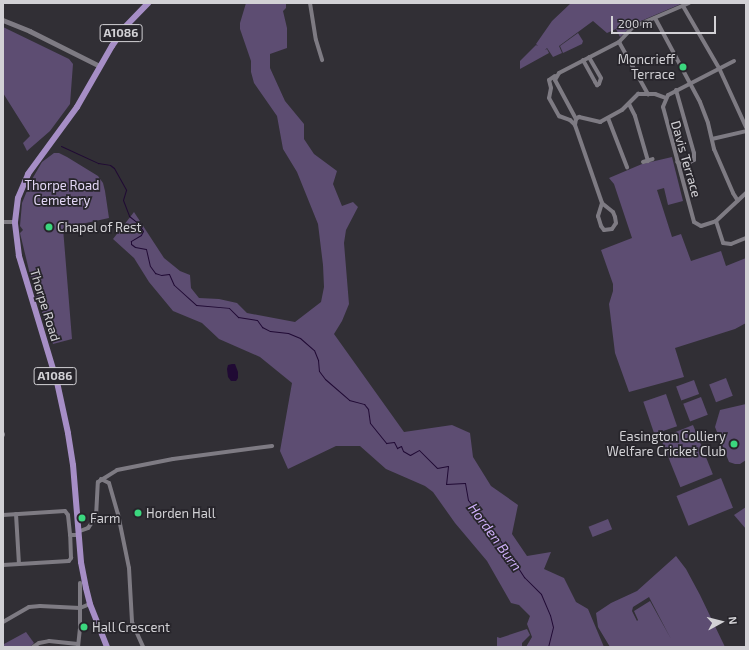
<!DOCTYPE html>
<style>
body{margin:0}
#map{position:relative;width:749px;height:650px;overflow:hidden;background:#312f35;font-family:"Exo 2",sans-serif}
div>[style]{position:absolute}
.green>*{inset:0;background:#5d4d72;transform-origin:0 0}
.water>*{inset:0;background:#200a34}
.stream>*{height:1px;margin:-0.5px;padding:0 0.5px;transform-origin:0.5px;border-radius:0.5px;background:#200a34}
.minor>*{height:4px;margin:-2px;padding:0 2px;transform-origin:2px;border-radius:2px;background:#7e7b83}
.tertiary>*{height:4.5px;margin:-2.25px;padding:0 2.25px;transform-origin:2.25px;border-radius:2.25px;background:#7e7b83}
.primary>*{height:6px;margin:-3px;padding:0 3px;transform-origin:3px;border-radius:3px;background:#a68ec6}
.dots>*{width:11px;height:11px;translate:-50% -50%;box-sizing:border-box;border:2px solid #27252b;border-radius:50%}
span{translate:-50% -50%;white-space:nowrap;text-align:center;line-height:1.15;-webkit-text-stroke:3.5px #27252b;paint-order:stroke}
.shield-label span{padding:1px 3px;background:#27252b;border:1px solid;border-radius:3px;-webkit-text-stroke-width:0}
.shield-label{font-size:12px;color:#d2d1d5;font-weight:700}
.poi-label{font-size:13px;color:#d2d1d5}
.right{translate:-100% -50%;text-align:right}
.left{translate:0 -50%;text-align:left}
.street-label{font-size:13px;color:#d2d1d5}
.park-label{font-size:13px;color:#e3d7f6}
.water-label{font-size:14px;color:#cfaffa;font-style:italic}
.frame{position:absolute;inset:0;border:4px solid #d2d1d5;pointer-events:none}
.north{position:absolute;left:701px;top:602px;width:40px;height:40px;-webkit-text-stroke:3px #27252b;paint-order:stroke;rotate:83deg;font-size:11px;font-weight:700;line-height:16px;text-align:center;color:#d2d1d5}
.north::after{content:'';display:block;margin:auto;width:14px;height:18px;background:#d2d1d5;clip-path:polygon(50% 0,100% 100%,50% 72%,0 100%)}
.scale{position:absolute;left:611px;top:16px;width:105px;height:18px;box-sizing:border-box;border:2px solid #d2d1d5;border-top:0;padding-left:5px;font-size:12px;line-height:14px;white-space:nowrap;color:#d2d1d5;-webkit-text-stroke:3px #27252b;paint-order:stroke}
</style>
<div id="map">
<div class="green">
<div style="clip-path:polygon(246px 3px,286px 3px,286px 8px,283px 11px,287px 28px,287px 48px,270px 54px,270px 68px,285px 101px,304px 124px,304px 139px,314px 154px,337px 171px,333px 184px,342px 206px,353px 202px,358px 207px,346px 230px,344px 243px,349px 304px,342px 321px,334px 334px,404px 432px,452px 425px,470px 433px,473px 457px,491px 486px,518px 505px,512px 534px,527px 556px,551px 552px,544px 569px,564px 578px,576px 602px,588px 609px,604px 647px,526px 647px,532px 637px,527px 624px,530px 616px,519px 605px,511px 603px,487px 561px,455px 523px,433px 492px,425px 486px,386px 469px,360px 446px,336px 446px,288px 469px,280px 451px,292px 383px,260px 357px,219px 339px,202px 323px,173px 311px,149px 282px,134px 258px,113px 239px,134px 212px,164px 258px,180px 271px,190px 275px,191px 288px,199px 298px,219px 299px,237px 303px,247px 313px,295px 322px,321px 302px,324px 287px,323px 265px,318px 224px,297px 172px,283px 149px,277px 116px,254px 83px,251px 72px,251px 61px,240px 29px,240px 23px)"></div>
<div style="clip-path:polygon(571px 3px,683px 3px,634px 24px,620px 37px,616px 29px,607px 33px,593px 21px,559px 46px,562px 53px,553px 57px,547px 48px,545px 50px,547px 49px,549px 53px,520px 69px,520px 61px,536px 45px,538px 46px,536px 44px,552px 21px)"></div>
<div style="clip-path:polygon(3px 27px,69px 59px,73px 64px,70px 104px,50px 131px,27px 151px,23px 143px,30px 136px,3px 93px)"></div>
<div style="clip-path:polygon(578px 33px,583px 41px,582px 44px,563px 53px,560px 46px)"></div>
<div style="clip-path:polygon(54px 153px,59px 153px,67px 157px,98px 176px,103px 183px,105px 191px,109px 218px,63px 228px,72px 339px,53px 344px,33px 287px,20px 233px,23px 230px,20px 226px,22px 203px,31px 181px,42px 162px)"></div>
<div style="clip-path:polygon(672px 157px,683px 201px,668px 205px,664px 188px,657px 190px,672px 237px,681px 234px,691px 261px,721px 251px,726px 266px,746px 258px,746px 323px,735px 329px,675px 348px,684px 377px,629px 392px,615px 353px,609px 304px,613px 291px,613px 284px,601px 250px,632px 238px,614px 184px,609px 178px,642px 164px)"></div>
<div style="left:726px;top:378px;width:19px;height:18px;rotate:69deg"></div>
<div style="left:694px;top:380px;width:15px;height:19px;rotate:70deg"></div>
<div style="left:666px;top:394px;width:34px;height:24px;rotate:71deg"></div>
<div style="left:701px;top:397px;width:19px;height:19px;rotate:69deg"></div>
<div style="clip-path:polygon(746px 404px,746px 460px,740px 464px,735px 464px,729px 462px,715px 427px,720px 410px)"></div>
<div style="left:693px;top:425px;width:53px;height:35px;rotate:68deg"></div>
<div style="left:721px;top:478px;width:32px;height:48px;rotate:68deg"></div>
<div style="clip-path:polygon(746px 507px,746px 529px,734px 515px)"></div>
<div style="left:608px;top:519px;width:11px;height:21px;rotate:68deg"></div>
<div style="clip-path:polygon(evenodd,676px 556px,686px 569px,700px 595px,725px 647px,610px 647px,598px 627px,596px 613px,611px 603px,637px 591px,676px 556px,649px 597px,671px 639px,650px 601px,634px 611px,638px 620px,637px 621px,632px 611px,633px 607px,649px 597px)"></div>
<div style="clip-path:polygon(527px 629px,530px 635px,522px 643px,522px 647px,497px 647px,497px 637px,500px 638px)"></div>
<div style="clip-path:polygon(26px 632px,34px 643px,30px 647px,3px 647px,4px 644px)"></div>
</div>
<div class="water">
<div style="clip-path:polygon(232px 364px,235px 364px,238px 372px,238px 378px,236px 381px,231px 381px,228px 377px,227px 369px,228px 365px)"></div>
</div>
<div class="stream">
<div style="left:61px;top:146px;width:41px;rotate:24.7deg"></div>
<div style="left:98px;top:163px;width:12px;rotate:9deg"></div>
<div style="left:110px;top:165px;width:5px;rotate:37deg"></div>
<div style="left:114px;top:168px;width:25px;rotate:61deg"></div>
<div style="left:126px;top:190px;width:10px;rotate:107deg"></div>
<div style="left:123px;top:200px;width:17px;rotate:69deg"></div>
<div style="left:129px;top:216px;width:11px;rotate:38deg"></div>
<div style="left:138px;top:223px;width:9px;rotate:58deg"></div>
<div style="left:143px;top:231px;width:4px;rotate:117deg"></div>
<div style="left:141px;top:235px;width:12px;rotate:149deg"></div>
<div style="left:131px;top:241px;width:3px;rotate:90deg"></div>
<div style="left:131px;top:244px;width:5px;rotate:37deg"></div>
<div style="left:135px;top:247px;width:11px;rotate:10deg"></div>
<div style="left:146px;top:249px;width:17px;rotate:77deg"></div>
<div style="left:150px;top:266px;width:9px;rotate:54deg"></div>
<div style="left:155px;top:273px;width:6px;rotate:18deg"></div>
<div style="left:161px;top:275px;width:8px;rotate:-7deg"></div>
<div style="left:169px;top:274px;width:12px;rotate:66deg"></div>
<div style="left:174px;top:285px;width:30px;rotate:42deg"></div>
<div style="left:196px;top:305px;width:33px;rotate:5deg"></div>
<div style="left:229px;top:308px;width:13px;rotate:45deg"></div>
<div style="left:238px;top:317px;width:19px;rotate:9deg"></div>
<div style="left:257px;top:320px;width:9px;rotate:54deg"></div>
<div style="left:262px;top:327px;width:9px;rotate:27deg"></div>
<div style="left:270px;top:331px;width:18px;rotate:6deg"></div>
<div style="left:288px;top:333px;width:13px;rotate:23deg"></div>
<div style="left:300px;top:338px;width:18px;rotate:41deg"></div>
<div style="left:314px;top:350px;width:11px;rotate:68deg"></div>
<div style="left:318px;top:360px;width:11px;rotate:85deg"></div>
<div style="left:319px;top:371px;width:10px;rotate:53deg"></div>
<div style="left:325px;top:379px;width:32px;rotate:41deg"></div>
<div style="left:349px;top:400px;width:16px;rotate:15deg"></div>
<div style="left:364px;top:404px;width:6px;rotate:51deg"></div>
<div style="left:368px;top:409px;width:14px;rotate:82deg"></div>
<div style="left:370px;top:423px;width:26px;rotate:51deg"></div>
<div style="left:386px;top:443px;width:8px;rotate:-7deg"></div>
<div style="left:394px;top:442px;width:7px;rotate:63deg"></div>
<div style="left:397px;top:448px;width:4px;rotate:-27deg"></div>
<div style="left:401px;top:446px;width:5px;rotate:68deg"></div>
<div style="left:403px;top:451px;width:8px;rotate:30deg"></div>
<div style="left:410px;top:455px;width:10px;rotate:-29deg"></div>
<div style="left:419px;top:450px;width:25px;rotate:45deg"></div>
<div style="left:437px;top:468px;width:11px;rotate:-10deg"></div>
<div style="left:448px;top:466px;width:18px;rotate:96deg"></div>
<div style="left:446px;top:484px;width:19px;rotate:-3deg"></div>
<div style="left:465px;top:483px;width:17px;rotate:80deg"></div>
<div style="left:468px;top:500px;width:48px;rotate:51deg"></div>
<div style="left:498px;top:537px;width:48px;rotate:57deg"></div>
<div style="left:524px;top:577px;width:24px;rotate:45deg"></div>
<div style="left:541px;top:594px;width:23px;rotate:67deg"></div>
<div style="left:550px;top:615px;width:12px;rotate:76deg"></div>
<div style="left:553px;top:627px;width:21px;rotate:104deg"></div>
</div>
<div class="minor">
<div style="left:310px;top:3px;width:37px;rotate:81deg"></div>
<div style="left:316px;top:40px;width:21px;rotate:73deg"></div>
<div style="left:683px;top:6px;width:72px;rotate:59.9deg"></div>
<div style="left:719px;top:68px;width:65px;rotate:65.4deg"></div>
<div style="left:655px;top:18px;width:95px;rotate:61.8deg"></div>
<div style="left:700px;top:102px;width:22px;rotate:69deg"></div>
<div style="left:708px;top:123px;width:27px;rotate:77deg"></div>
<div style="left:714px;top:149px;width:48px;rotate:66.6deg"></div>
<div style="left:733px;top:193px;width:9px;rotate:58deg"></div>
<div style="left:619px;top:42px;width:60px;rotate:60.9deg"></div>
<div style="left:583px;top:60px;width:25px;rotate:61deg"></div>
<div style="left:595px;top:82px;width:4px;rotate:56deg"></div>
<div style="left:597px;top:85px;width:2px;rotate:-27deg"></div>
<div style="left:599px;top:84px;width:6px;rotate:-72deg"></div>
<div style="left:601px;top:78px;width:24px;rotate:-120deg"></div>
<div style="left:734px;top:61px;width:74px;rotate:152.7deg"></div>
<div style="left:668px;top:95px;width:13px;rotate:113deg"></div>
<div style="left:663px;top:107px;width:119px;rotate:74.9deg"></div>
<div style="left:694px;top:222px;width:8px;rotate:30deg"></div>
<div style="left:701px;top:226px;width:16px;rotate:-18deg"></div>
<div style="left:716px;top:221px;width:41px;rotate:-43deg"></div>
<div style="left:555px;top:76px;width:7px;rotate:146deg"></div>
<div style="left:549px;top:80px;width:8px;rotate:76deg"></div>
<div style="left:551px;top:88px;width:10px;rotate:101deg"></div>
<div style="left:549px;top:98px;width:21px;rotate:61deg"></div>
<div style="left:559px;top:116px;width:12px;rotate:20deg"></div>
<div style="left:570px;top:120px;width:7px;rotate:45deg"></div>
<div style="left:676px;top:90px;width:66px;rotate:74.1deg"></div>
<div style="left:694px;top:153px;width:7px;rotate:90deg"></div>
<div style="left:694px;top:160px;width:4px;rotate:153deg"></div>
<div style="left:690px;top:162px;width:6px;rotate:162deg"></div>
<div style="left:684px;top:164px;width:7px;rotate:-164deg"></div>
<div style="left:629px;top:104px;width:13px;rotate:63deg"></div>
<div style="left:635px;top:116px;width:47px;rotate:73.9deg"></div>
<div style="left:608px;top:118px;width:53px;rotate:68.8deg"></div>
<div style="left:576px;top:119px;width:44px;rotate:-118.3deg"></div>
<div style="left:555px;top:80px;width:8px;rotate:-60deg"></div>
<div style="left:559px;top:73px;width:68px;rotate:-27.3deg"></div>
<div style="left:619px;top:42px;width:21px;rotate:-47deg"></div>
<div style="left:633px;top:27px;width:61px;rotate:-23.2deg"></div>
<div style="left:712px;top:139px;width:35px;rotate:-13deg"></div>
<div style="left:643px;top:162px;width:10px;rotate:-17deg"></div>
<div style="left:602px;top:203px;width:14px;rotate:107deg"></div>
<div style="left:598px;top:216px;width:10px;rotate:73deg"></div>
<div style="left:601px;top:226px;width:5px;rotate:53deg"></div>
<div style="left:604px;top:230px;width:8px;rotate:-7deg"></div>
<div style="left:612px;top:229px;width:7px;rotate:-56deg"></div>
<div style="left:616px;top:223px;width:6px;rotate:-99deg"></div>
<div style="left:615px;top:217px;width:5px;rotate:-112deg"></div>
<div style="left:613px;top:212px;width:14px;rotate:-141deg"></div>
<div style="left:602px;top:203px;width:83px;rotate:-109.1deg"></div>
<div style="left:575px;top:125px;width:6px;rotate:-81deg"></div>
<div style="left:576px;top:119px;width:4px;rotate:-34deg"></div>
<div style="left:579px;top:117px;width:22px;rotate:13deg"></div>
<div style="left:600px;top:122px;width:25px;rotate:-29deg"></div>
<div style="left:622px;top:110px;width:23px;rotate:-45deg"></div>
<div style="left:638px;top:94px;width:17px"></div>
<div style="left:655px;top:94px;width:12px;rotate:20deg"></div>
<div style="left:716px;top:221px;width:23px;rotate:72deg"></div>
<div style="left:723px;top:243px;width:8px;rotate:7deg"></div>
<div style="left:731px;top:244px;width:16px;rotate:-22deg"></div>
<div style="left:3px;top:222px;width:12px"></div>
<div style="left:3px;top:434px;width:1px;rotate:90deg"></div>
<div style="left:101px;top:479px;width:9px;rotate:27deg"></div>
<div style="left:109px;top:483px;width:32px;rotate:74deg"></div>
<div style="left:118px;top:514px;width:55px;rotate:78.5deg"></div>
<div style="left:129px;top:568px;width:54px;rotate:86.8deg"></div>
<div style="left:132px;top:622px;width:27px;rotate:66deg"></div>
<div style="left:16px;top:514px;width:50px;rotate:86.6deg"></div>
<div style="left:3px;top:515px;width:62px;rotate:-3.7deg"></div>
<div style="left:65px;top:511px;width:5px;rotate:53deg"></div>
<div style="left:68px;top:515px;width:20px;rotate:84deg"></div>
<div style="left:70px;top:535px;width:9px"></div>
<div style="left:80px;top:531px;width:9px;rotate:-21deg"></div>
<div style="left:88px;top:528px;width:14px;rotate:-54deg"></div>
<div style="left:96px;top:517px;width:35px;rotate:-87deg"></div>
<div style="left:98px;top:482px;width:22px;rotate:-32deg"></div>
<div style="left:117px;top:470px;width:57px;rotate:-11.1deg"></div>
<div style="left:173px;top:459px;width:100px;rotate:-7.5deg"></div>
<div style="left:3px;top:565px;width:66px;rotate:-3.5deg"></div>
<div style="left:69px;top:561px;width:4px;rotate:-56deg"></div>
<div style="left:71px;top:558px;width:23px;rotate:-92deg"></div>
<div style="left:3px;top:622px;width:30px;rotate:-30deg"></div>
<div style="left:29px;top:607px;width:11px;rotate:-5deg"></div>
<div style="left:40px;top:606px;width:40px;rotate:2.9deg"></div>
<div style="left:80px;top:608px;width:11px;rotate:-22deg"></div>
<div style="left:33px;top:647px;width:7px;rotate:-34deg"></div>
<div style="left:39px;top:643px;width:10px;rotate:-11deg"></div>
<div style="left:49px;top:641px;width:29px;rotate:6deg"></div>
<div style="left:78px;top:647px;width:18px;rotate:-84deg"></div>
<div style="left:80px;top:629px;width:46px;rotate:-90deg"></div>
</div>
<div class="tertiary">
<div style="left:3px;top:20px;width:29px;rotate:22deg"></div>
<div style="left:30px;top:31px;width:78px;rotate:26.6deg"></div>
</div>
<div class="primary">
<div style="left:107px;top:647px;width:46px;rotate:-111.6deg"></div>
<div style="left:90px;top:604px;width:16px;rotate:-104deg"></div>
<div style="left:86px;top:588px;width:26px;rotate:-101deg"></div>
<div style="left:81px;top:562px;width:97px;rotate:-94.7deg"></div>
<div style="left:73px;top:465px;width:32px;rotate:-99deg"></div>
<div style="left:68px;top:433px;width:52px;rotate:-102.2deg"></div>
<div style="left:57px;top:382px;width:132px;rotate:-106.8deg"></div>
<div style="left:19px;top:256px;width:34px;rotate:-97deg"></div>
<div style="left:15px;top:222px;width:24px;rotate:-83deg"></div>
<div style="left:18px;top:198px;width:26px;rotate:-67deg"></div>
<div style="left:28px;top:174px;width:83px;rotate:-53.8deg"></div>
<div style="left:77px;top:107px;width:70px;rotate:-60.2deg"></div>
<div style="left:112px;top:46px;width:22px;rotate:-56deg"></div>
<div style="left:124px;top:28px;width:35px;rotate:-46deg"></div>
</div>
<div class="dots">
<div style="left:683px;top:67px;background:#3bd77e"></div>
<div style="left:49px;top:227px;background:#3bd77e"></div>
<div style="left:734px;top:444px;background:#3bd77e"></div>
<div style="left:138px;top:513px;background:#3bd77e"></div>
<div style="left:82px;top:518px;background:#3bd77e"></div>
<div style="left:84px;top:627px;background:#3bd77e"></div>
</div>
<div class="shield-label">
<span style="left:121px;top:33px">A1086</span>
<span style="left:55px;top:376px">A1086</span>
</div>
<div class="poi-label">
<span class="right" style="left:675px;top:67px">Moncrieff<br>Terrace</span>
<span class="left" style="left:57px;top:227px">Chapel of Rest</span>
<span class="right" style="left:726px;top:444px">Easington Colliery<br>Welfare Cricket Club</span>
<span class="left" style="left:146px;top:513px">Horden Hall</span>
<span class="left" style="left:90px;top:518px">Farm</span>
<span class="left" style="left:92px;top:627px">Hall Crescent</span>
</div>
<div class="street-label">
<span style="left:686px;top:159px;rotate:74deg">Davis Terrace</span>
<span style="left:45px;top:305px;rotate:73deg">Thorpe Road</span>
</div>
<div class="park-label">
<span style="left:62px;top:193px">Thorpe Road<br>Cemetery</span>
</div>
<div class="water-label">
<span style="left:495px;top:537px;rotate:54deg">Horden Burn</span>
</div>
<div class="frame"></div>
<div class="north">N</div>
<div class="scale">200 m</div>
</div>
